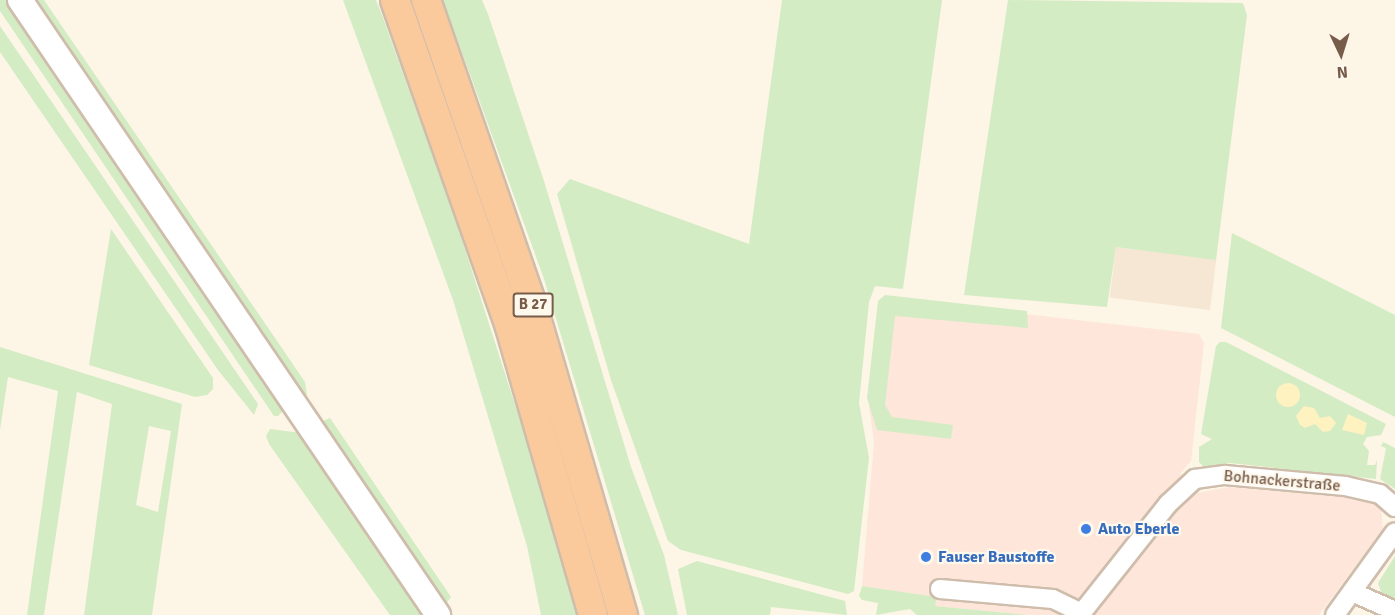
<!DOCTYPE html>
<meta charset="utf-8">
<style>
body{margin:0}
#map{position:relative;width:1395px;height:615px;overflow:hidden;background:#fdf5e6;font-family:Signika,sans-serif}
div>[style]{position:absolute}
.residential>*{inset:0;background:#f5e7d4;transform-origin:0 0}
.commercial>*{inset:0;background:#fee6da}
.green>*{inset:0;background:#d3ecc4}
.sand>*{inset:0;background:#fdf2c0}
.round{border-radius:50%}
.roads{filter:drop-shadow(2px 0 #cfbdac) drop-shadow(-2px 0 #cfbdac) drop-shadow(0 2px #cfbdac) drop-shadow(0 -2px #cfbdac)}
.minor>*{height:18px;margin:-9px;padding:0 9px;transform-origin:9px;border-radius:9px;background:#fff}
.secondary>*{height:24px;margin:-12px;padding:0 12px;transform-origin:12px;border-radius:12px;background:#fff}
.trunk>*{height:28px;margin:-14px;padding:0 14px;transform-origin:14px;border-radius:14px;background:#fbca9c}
.dots>*{width:16px;height:16px;translate:-50% -50%;box-sizing:border-box;border:3px solid #fff9ed;border-radius:50%}
span{translate:-50% -50%;white-space:nowrap;text-align:center;line-height:1.15;-webkit-text-stroke:4.5px #fff9ed;paint-order:stroke}
.shield-label span{padding:2px 4px;background:#fff9ed;border:2px solid;border-radius:4px;-webkit-text-stroke-width:0}
.shield-label{font-size:15px;color:#785c4a;font-weight:700}
.street-label{font-size:16px;color:#785c4a}
.shop-label{font-size:16px;color:#366cbe;font-weight:700}
.left{translate:0 -50%;text-align:left}
.north{position:absolute;left:1311px;top:24px;width:60px;height:60px;-webkit-text-stroke:4px #fff9ed;paint-order:stroke;rotate:176deg;font-size:16px;font-weight:700;line-height:24px;text-align:center;color:#785c4a}
.north::after{content:'';display:block;margin:auto;width:21px;height:27px;background:#785c4a;clip-path:polygon(50% 0,100% 100%,50% 72%,0 100%)}
</style>
<div id="map">
<div class="residential">
<div style="left:1116px;top:247px;width:101px;height:51px;rotate:7deg"></div>
</div>
<div class="commercial">
<div style="clip-path:polygon(886px 298px,1199px 334px,1204px 343px,1191px 461px,1180px 474px,1197px 493px,1229px 487px,1368px 499px,1381px 508px,1383px 529px,1319px 615px,1028px 615px,935px 606px,936px 597px,862px 586px,874px 442px,868px 398px)"></div>
</div>
<div class="green">
<div style="clip-path:polygon(0 0,7px 0,285px 409px,278px 416px,274px 416px,0 11px)"></div>
<div style="clip-path:polygon(30px 0,44px 0,305px 382px,307px 395px,298px 393px)"></div>
<div style="clip-path:polygon(343px 0,376px 0,382px 15px,456px 221px,554px 526px,578px 615px,541px 615px,527px 546px,453px 300px)"></div>
<div style="clip-path:polygon(443px 0,482px 0,488px 14px,544px 181px,631px 467px,664px 555px,678px 615px,645px 615px,544px 279px)"></div>
<div style="clip-path:polygon(782px 0,942px 0,903px 289px,875px 286px,869px 302px,859px 403px,869px 458px,854px 591px,848px 594px,681px 550px,668px 541px,611px 380px,557px 194px,570px 179px,749px 244px)"></div>
<div style="clip-path:polygon(1008px 0,1243px 3px,1247px 15px,1216px 260px,1116px 247px,1107px 307px,964px 295px)"></div>
<div style="clip-path:polygon(0 26px,258px 404px,254px 415px,218px 370px,0 52px)"></div>
<div style="clip-path:polygon(111px 229px,213px 378px,213px 389px,207px 395px,195px 397px,89px 365px)"></div>
<div style="clip-path:polygon(1232px 233px,1395px 315px,1395px 417px,1221px 328px)"></div>
<div style="clip-path:polygon(885px 295px,1027px 311px,1028px 328px,895px 316px,885px 405px,892px 417px,953px 425px,951px 439px,877px 430px,867px 398px,878px 301px)"></div>
<div style="clip-path:polygon(1220px 342px,1226px 342px,1386px 424px,1381px 435px,1367px 437px,1363px 444px,1369px 451px,1367px 465px,1375px 465px,1377px 460px,1376px 479px,1230px 463px,1204px 467px,1199px 462px,1199px 447px,1212px 439px,1201px 434px,1216px 346px)"></div>
<div style="clip-path:polygon(evenodd,0 347px,182px 404px,152px 615px,84px 615px,112px 404px,77px 392px,44px 615px,27px 615px,58px 391px,8px 377px,0 430px,0 347px,149px 426px,171px 431px,158px 512px,136px 505px,149px 426px)"></div>
<div style="clip-path:polygon(330px 418px,451px 597px,445px 605px,324px 429px,323px 421px)"></div>
<div style="clip-path:polygon(270px 429px,302px 433px,426px 615px,390px 615px,269px 444px,266px 436px)"></div>
<div style="clip-path:polygon(1383px 442px,1395px 448px,1395px 489px,1380px 479px,1386px 448px,1381px 446px)"></div>
<div style="clip-path:polygon(1395px 556px,1395px 601px,1381px 592px,1378px 583px)"></div>
<div style="clip-path:polygon(697px 561px,845px 601px,847px 615px,771px 607px,770px 615px,687px 615px,678px 569px)"></div>
<div style="clip-path:polygon(862px 586px,937px 597px,935px 606px,1028px 615px,917px 615px,910px 609px,876px 615px,878px 603px,862px 600px,859px 596px)"></div>
</div>
<div class="sand">
<div class="round" style="left:1276px;top:383px;width:24px;height:24px"></div>
<div style="clip-path:polygon(1304px 406px,1314px 408px,1320px 418px,1330px 416px,1336px 423px,1330px 431px,1323px 432px,1315px 424px,1305px 428px,1300px 425px,1296px 416px)"></div>
<div style="clip-path:polygon(1348px 414px,1367px 423px,1364px 435px,1342px 430px)"></div>
</div>
<div class="roads">
<div class="minor">
<div style="left:940px;top:589px;width:113px;rotate:5.1deg"></div>
<div style="left:1053px;top:599px;width:32px;rotate:26deg"></div>
<div style="left:1352px;top:592px;width:47px;rotate:23.8deg"></div>
<div style="left:1080px;top:615px;width:142px;rotate:-51.6deg"></div>
<div style="left:1168px;top:504px;width:37px;rotate:-43deg"></div>
<div style="left:1195px;top:479px;width:30px;rotate:-8deg"></div>
<div style="left:1225px;top:475px;width:121px;rotate:5.2deg"></div>
<div style="left:1345px;top:486px;width:36px;rotate:13deg"></div>
<div style="left:1380px;top:494px;width:20px;rotate:41deg"></div>
<div style="left:1335px;top:615px;width:102px;rotate:-54.1deg"></div>
</div>
<div class="secondary">
<div style="left:20px;top:0;width:744px;rotate:55.8deg"></div>
</div>
<div class="trunk">
<div style="left:395px;top:0;width:347px;rotate:70.6deg"></div>
<div style="left:510px;top:327px;width:300px;rotate:73.9deg"></div>
<div style="left:426px;top:0;width:322px;rotate:70.8deg"></div>
<div style="left:532px;top:304px;width:324px;rotate:73.7deg"></div>
</div>
</div>
<div class="dots">
<div style="left:1086px;top:529px;background:#3f7fe0"></div>
<div style="left:926px;top:557px;background:#3f7fe0"></div>
</div>
<div class="shield-label">
<span style="left:533px;top:305px">B 27</span>
</div>
<div class="street-label">
<span style="left:1282px;top:481px;rotate:5deg">Bohnackerstraße</span>
</div>
<div class="shop-label">
<span class="left" style="left:1098px;top:529px">Auto Eberle</span>
<span class="left" style="left:938px;top:557px">Fauser Baustoffe</span>
</div>
<div class="north">N</div>
</div>
